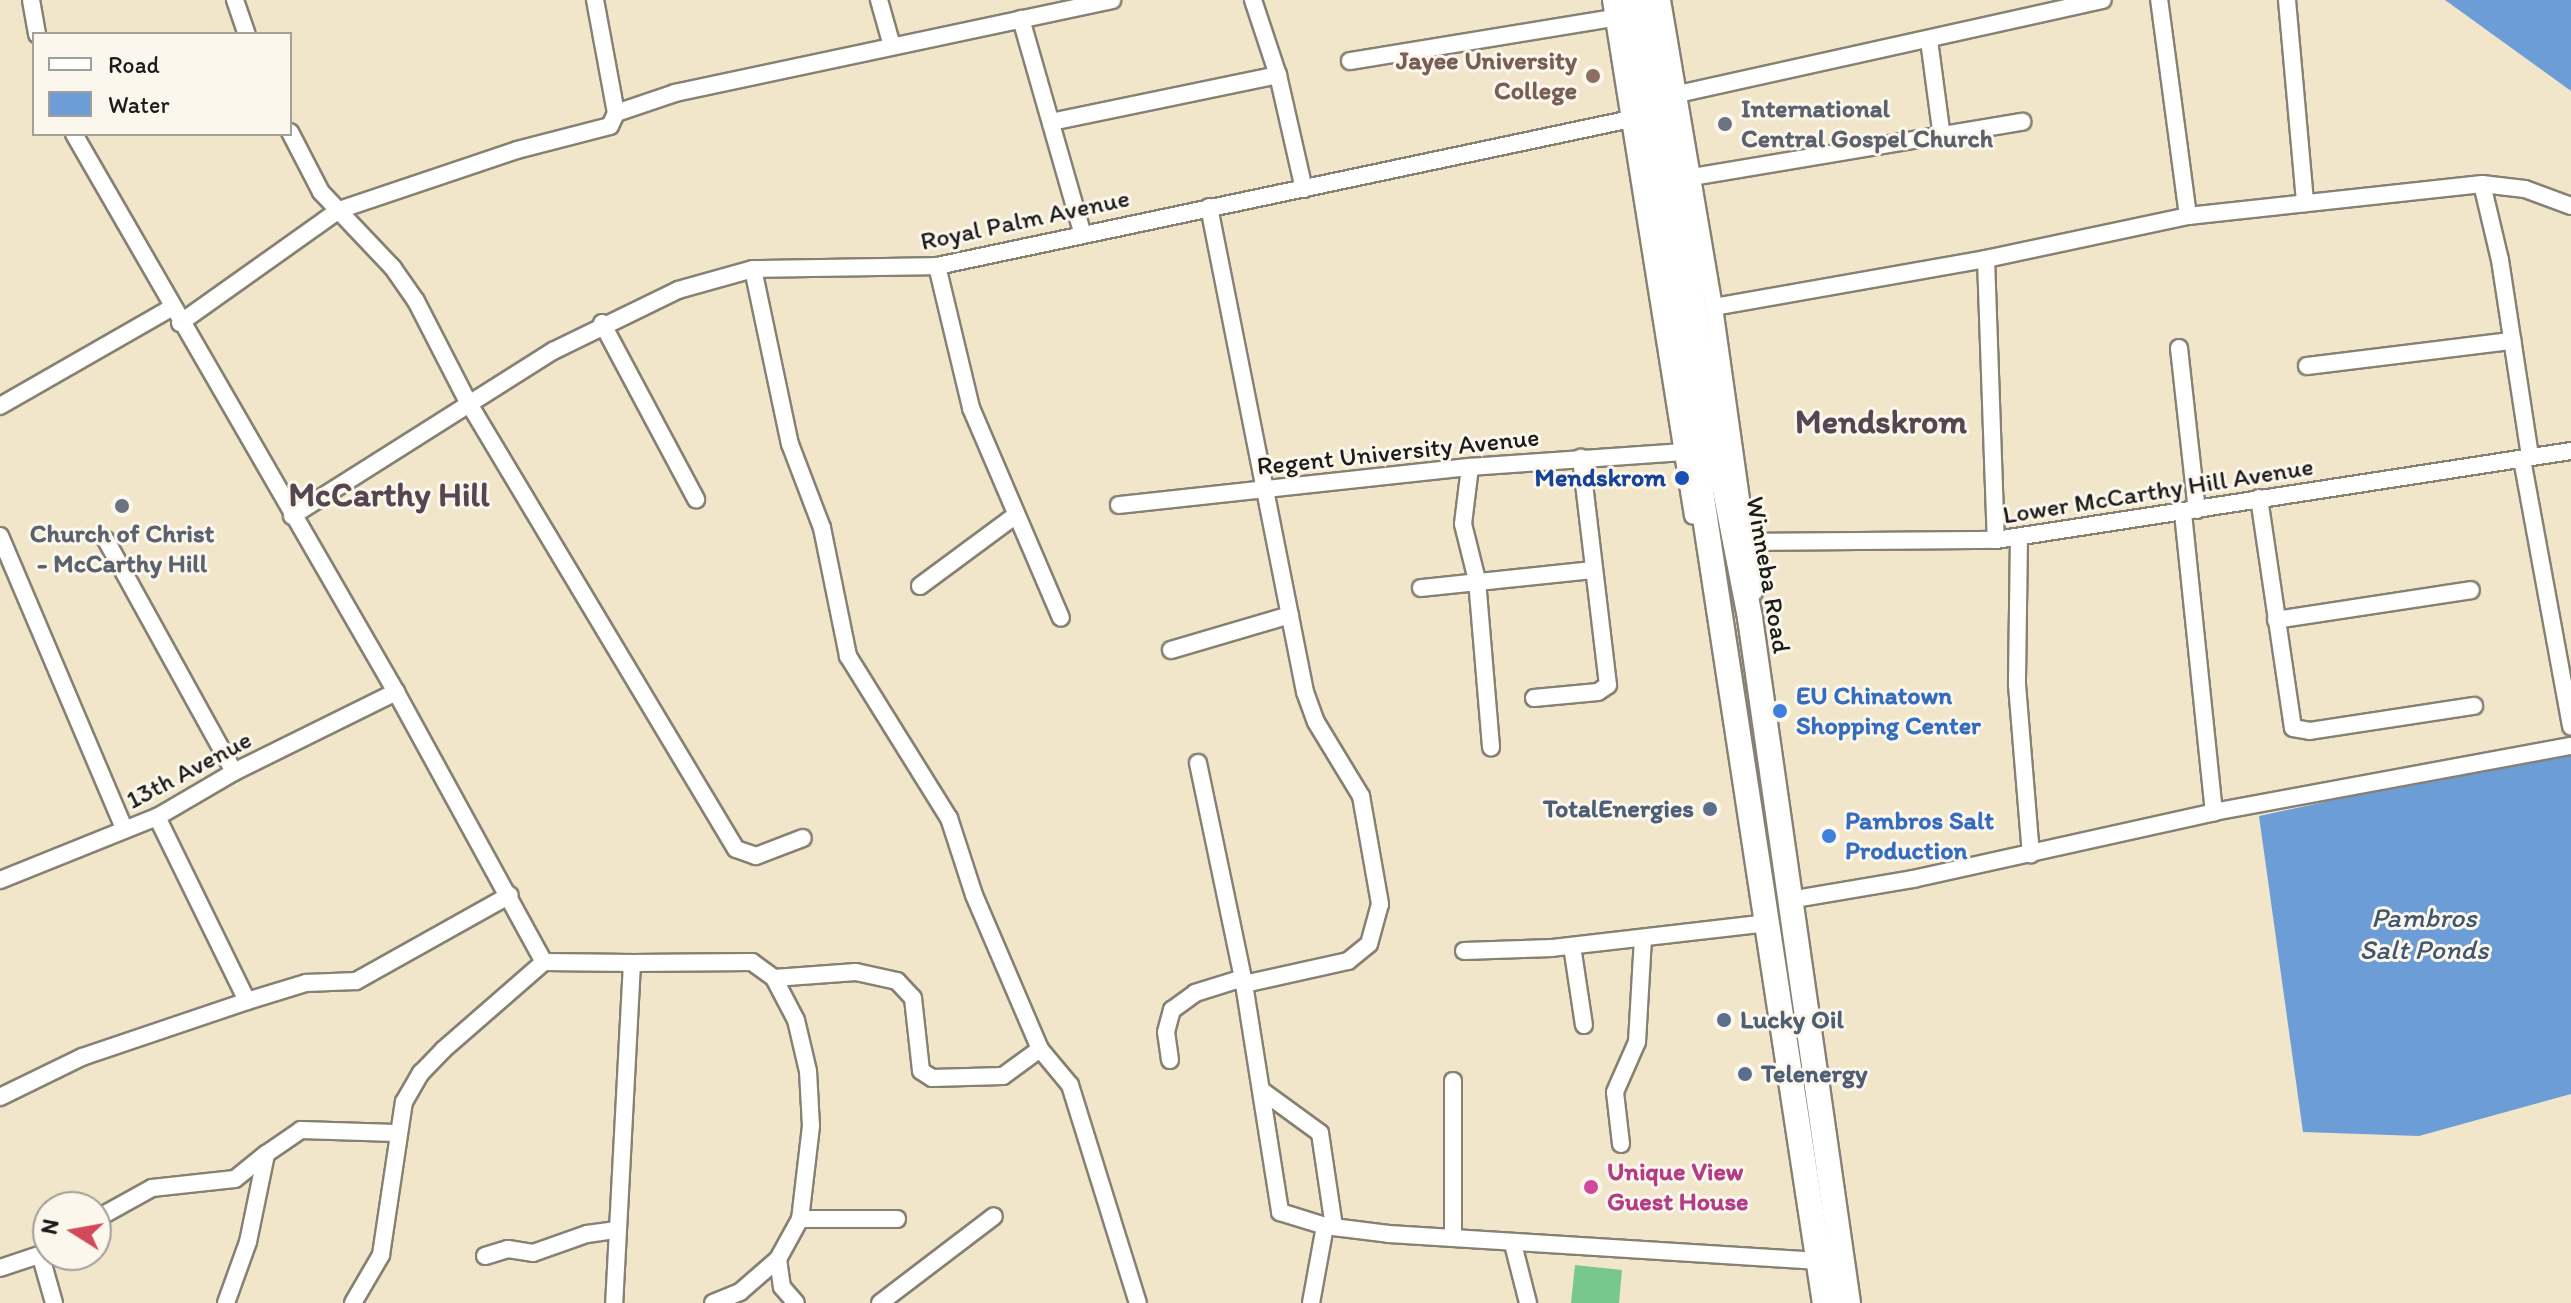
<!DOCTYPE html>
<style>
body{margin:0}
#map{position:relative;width:2571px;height:1303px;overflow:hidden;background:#f1e6ca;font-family:Itim,sans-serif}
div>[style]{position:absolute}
.green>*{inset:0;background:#77c88a}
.water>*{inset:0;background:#6c9dd6}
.roads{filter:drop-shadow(2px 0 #868173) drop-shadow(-2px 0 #868173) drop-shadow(0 2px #868173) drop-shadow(0 -2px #868173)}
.minor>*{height:16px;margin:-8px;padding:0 8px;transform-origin:8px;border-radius:8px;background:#fff}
.highway>*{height:24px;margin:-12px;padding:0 12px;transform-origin:12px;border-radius:12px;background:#fff}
.dots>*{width:22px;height:22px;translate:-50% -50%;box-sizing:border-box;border:4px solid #fbf7ec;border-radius:50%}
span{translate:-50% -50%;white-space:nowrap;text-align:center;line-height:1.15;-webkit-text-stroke:6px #fbf7ec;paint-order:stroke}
.education-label{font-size:26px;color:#785e54;font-weight:700}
.right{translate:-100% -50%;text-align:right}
.worship-label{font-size:26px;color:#5b616d;font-weight:700}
.left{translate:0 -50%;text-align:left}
.street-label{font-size:26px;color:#1c1c1c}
.transit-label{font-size:26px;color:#164399;font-weight:700}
.shop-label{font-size:26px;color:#366cbe;font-weight:700}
.service-label{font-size:26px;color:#4e5e75;font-weight:700}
.hotel-label{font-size:26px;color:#b23c85;font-weight:700}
.water-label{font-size:28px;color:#405670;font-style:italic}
.district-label{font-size:34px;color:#564652;font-weight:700}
.legend{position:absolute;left:32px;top:32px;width:260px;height:104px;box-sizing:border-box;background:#fbf7ec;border:2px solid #a29f99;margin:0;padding:10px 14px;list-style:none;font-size:24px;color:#1c1c1c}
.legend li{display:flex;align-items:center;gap:16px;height:40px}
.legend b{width:40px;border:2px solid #a29f99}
.north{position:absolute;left:32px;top:1191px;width:80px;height:80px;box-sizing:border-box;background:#fbf7ec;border:2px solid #a29f99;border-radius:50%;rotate:281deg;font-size:22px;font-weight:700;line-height:32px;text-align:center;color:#1c1c1c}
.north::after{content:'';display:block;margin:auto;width:28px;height:36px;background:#d1495b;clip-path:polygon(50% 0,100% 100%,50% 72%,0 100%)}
</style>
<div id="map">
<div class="green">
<div style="clip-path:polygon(1575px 1265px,1622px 1270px,1619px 1303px,1571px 1303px)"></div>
</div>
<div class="water">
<div style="clip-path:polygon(2445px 0,2571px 0,2571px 91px)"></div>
<div style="clip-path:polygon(2571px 749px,2571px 1094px,2419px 1136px,2303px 1132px,2259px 816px)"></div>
</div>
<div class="roads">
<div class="minor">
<div style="left:31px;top:0;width:35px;rotate:80deg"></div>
<div style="left:235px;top:0;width:36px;rotate:71deg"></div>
<div style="left:879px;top:0;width:48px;rotate:74.2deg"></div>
<div style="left:1253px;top:0;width:79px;rotate:71.6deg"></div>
<div style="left:1278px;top:75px;width:117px;rotate:77.2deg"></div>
<div style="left:1611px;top:0;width:522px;rotate:80.97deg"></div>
<div style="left:1662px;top:0;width:311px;rotate:80.4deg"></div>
<div style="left:1714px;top:307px;width:288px;rotate:82deg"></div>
<div style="left:2287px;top:0;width:204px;rotate:84.9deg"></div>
<div style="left:1021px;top:19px;width:222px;rotate:74deg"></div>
<div style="left:1929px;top:40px;width:98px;rotate:82.4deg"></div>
<div style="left:1350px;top:61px;width:267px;rotate:-9.3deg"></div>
<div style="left:1678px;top:94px;width:435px;rotate:-12.5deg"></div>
<div style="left:616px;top:113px;width:62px;rotate:-18.7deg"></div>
<div style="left:675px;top:93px;width:447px;rotate:-12deg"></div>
<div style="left:1051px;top:122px;width:232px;rotate:-11.7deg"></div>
<div style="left:290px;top:132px;width:68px;rotate:62.7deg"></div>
<div style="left:321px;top:192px;width:105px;rotate:46.5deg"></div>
<div style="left:393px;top:268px;width:40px;rotate:55.1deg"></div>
<div style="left:416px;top:301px;width:114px;rotate:62.8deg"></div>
<div style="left:468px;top:402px;width:521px;rotate:59.06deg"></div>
<div style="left:736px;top:849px;width:21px;rotate:19deg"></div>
<div style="left:756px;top:856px;width:50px;rotate:-21deg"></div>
<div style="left:74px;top:134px;width:644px;rotate:60.01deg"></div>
<div style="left:396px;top:692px;width:308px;rotate:61.3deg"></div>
<div style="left:1692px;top:177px;width:335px;rotate:-9.5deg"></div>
<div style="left:2482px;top:184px;width:43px;rotate:6.6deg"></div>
<div style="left:2525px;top:189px;width:49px;rotate:20.3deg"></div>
<div style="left:1209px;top:207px;width:494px;rotate:78.8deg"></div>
<div style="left:1305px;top:692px;width:32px;rotate:70deg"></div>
<div style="left:1316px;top:722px;width:87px;rotate:58.7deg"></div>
<div style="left:1361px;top:796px;width:110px;rotate:80deg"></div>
<div style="left:1380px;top:904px;width:41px;rotate:105.4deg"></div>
<div style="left:1369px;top:944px;width:27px;rotate:141deg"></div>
<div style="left:1348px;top:961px;width:107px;rotate:167.5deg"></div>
<div style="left:2188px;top:216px;width:296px;rotate:-6.2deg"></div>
<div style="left:2482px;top:184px;width:78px;rotate:76.7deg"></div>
<div style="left:2500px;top:260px;width:199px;rotate:81.3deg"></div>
<div style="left:1986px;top:259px;width:281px;rotate:88deg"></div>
<div style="left:937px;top:266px;width:146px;rotate:76.5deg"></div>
<div style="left:971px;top:408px;width:228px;rotate:66.8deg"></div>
<div style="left:753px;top:269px;width:179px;rotate:78.1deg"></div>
<div style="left:790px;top:444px;width:90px;rotate:69.1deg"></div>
<div style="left:822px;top:528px;width:131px;rotate:78.5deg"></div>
<div style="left:848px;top:656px;width:191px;rotate:58.1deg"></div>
<div style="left:949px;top:818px;width:81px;rotate:72deg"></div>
<div style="left:974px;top:895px;width:168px;rotate:66.8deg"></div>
<div style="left:1040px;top:1049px;width:47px;rotate:50.2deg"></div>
<div style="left:1070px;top:1085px;width:228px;rotate:72.7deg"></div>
<div style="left:1714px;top:307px;width:276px;rotate:-10deg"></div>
<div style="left:1986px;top:259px;width:207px;rotate:-12deg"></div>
<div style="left:2188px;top:216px;width:218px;rotate:-97.6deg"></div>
<div style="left:180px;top:323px;width:195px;rotate:-35.4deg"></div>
<div style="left:339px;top:210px;width:188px;rotate:-18.6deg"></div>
<div style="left:517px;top:150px;width:96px;rotate:-14.5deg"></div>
<div style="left:610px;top:126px;width:14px;rotate:-65deg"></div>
<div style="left:616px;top:113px;width:115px;rotate:-100.5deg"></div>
<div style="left:602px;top:323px;width:200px;rotate:61.9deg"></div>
<div style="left:2179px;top:348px;width:163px;rotate:83.7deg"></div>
<div style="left:2307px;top:366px;width:207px;rotate:-7deg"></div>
<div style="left:0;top:406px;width:197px;rotate:-29.8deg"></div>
<div style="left:2522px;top:459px;width:272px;rotate:79.6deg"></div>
<div style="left:1470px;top:467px;width:57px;rotate:97deg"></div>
<div style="left:1463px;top:524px;width:58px;rotate:76deg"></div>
<div style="left:1477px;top:580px;width:168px;rotate:85.2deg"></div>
<div style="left:2259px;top:498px;width:232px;rotate:81.6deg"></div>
<div style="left:2293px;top:728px;width:17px;rotate:10deg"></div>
<div style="left:2310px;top:731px;width:166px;rotate:-8.7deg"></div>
<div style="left:1119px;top:505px;width:353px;rotate:-6.2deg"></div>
<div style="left:1470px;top:467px;width:213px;rotate:-4deg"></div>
<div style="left:2183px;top:513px;width:301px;rotate:84.1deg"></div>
<div style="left:292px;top:516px;width:309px;rotate:-32.3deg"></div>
<div style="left:553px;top:351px;width:139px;rotate:-26deg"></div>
<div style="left:678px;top:290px;width:78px;rotate:-15.6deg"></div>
<div style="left:753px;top:269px;width:184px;rotate:-0.9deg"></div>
<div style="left:937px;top:266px;width:709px;rotate:-11.96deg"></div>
<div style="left:0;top:536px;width:319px;rotate:67deg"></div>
<div style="left:2019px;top:537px;width:148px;rotate:90.8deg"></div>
<div style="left:2017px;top:685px;width:170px;rotate:85.3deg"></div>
<div style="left:106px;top:540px;width:265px;rotate:61.1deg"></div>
<div style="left:1750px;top:542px;width:246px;rotate:-0.5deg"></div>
<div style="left:1996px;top:540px;width:582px;rotate:-8.8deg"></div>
<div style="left:920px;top:586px;width:119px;rotate:-36.5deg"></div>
<div style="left:1421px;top:588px;width:172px;rotate:-6deg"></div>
<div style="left:2276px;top:620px;width:197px;rotate:-8.7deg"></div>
<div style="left:1171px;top:650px;width:124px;rotate:-16.4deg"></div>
<div style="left:1534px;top:698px;width:64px;rotate:-5.4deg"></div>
<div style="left:1598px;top:692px;width:12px;rotate:-35deg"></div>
<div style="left:1608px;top:685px;width:229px;rotate:-96.8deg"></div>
<div style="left:1198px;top:763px;width:226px;rotate:78.2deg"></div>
<div style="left:1244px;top:984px;width:231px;rotate:81deg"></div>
<div style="left:1280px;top:1212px;width:47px;rotate:17.3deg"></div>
<div style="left:1325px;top:1226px;width:64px;rotate:7.1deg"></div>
<div style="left:1389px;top:1234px;width:431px;rotate:3.6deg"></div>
<div style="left:157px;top:817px;width:205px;rotate:63.9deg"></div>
<div style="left:0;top:880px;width:169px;rotate:-21.9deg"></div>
<div style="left:157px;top:817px;width:89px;rotate:-30.3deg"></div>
<div style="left:234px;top:772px;width:181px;rotate:-26.3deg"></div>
<div style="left:1789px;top:900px;width:126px;rotate:-9.6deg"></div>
<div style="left:1913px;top:879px;width:308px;rotate:-12.5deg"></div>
<div style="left:2214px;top:812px;width:363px;rotate:-10.5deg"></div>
<div style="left:1572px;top:946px;width:80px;rotate:81.4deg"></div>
<div style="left:1464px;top:951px;width:88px;rotate:-2deg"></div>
<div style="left:1552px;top:948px;width:216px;rotate:-6.6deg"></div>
<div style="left:632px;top:963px;width:120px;rotate:-0.5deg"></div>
<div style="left:752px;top:962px;width:27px;rotate:36deg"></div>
<div style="left:774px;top:978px;width:47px;rotate:62.4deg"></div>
<div style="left:796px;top:1020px;width:52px;rotate:76.8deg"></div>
<div style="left:808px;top:1071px;width:55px;rotate:86.9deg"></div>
<div style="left:811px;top:1126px;width:94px;rotate:96.7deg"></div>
<div style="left:800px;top:1219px;width:46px;rotate:118.8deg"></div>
<div style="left:778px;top:1259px;width:50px;rotate:139deg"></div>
<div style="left:740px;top:1292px;width:29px;rotate:158deg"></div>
<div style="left:774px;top:978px;width:82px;rotate:-4.2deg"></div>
<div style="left:856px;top:972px;width:42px;rotate:12.4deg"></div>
<div style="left:897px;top:981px;width:23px;rotate:47deg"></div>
<div style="left:913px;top:998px;width:73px;rotate:83.7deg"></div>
<div style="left:921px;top:1071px;width:13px;rotate:32deg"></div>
<div style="left:932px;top:1078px;width:71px;rotate:-1.6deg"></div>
<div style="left:1003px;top:1076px;width:46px;rotate:-36.1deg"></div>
<div style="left:1170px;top:1060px;width:28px;rotate:-98deg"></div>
<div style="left:1166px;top:1032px;width:23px;rotate:-75deg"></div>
<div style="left:1172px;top:1010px;width:29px;rotate:-36deg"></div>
<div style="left:1195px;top:993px;width:50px;rotate:-17.4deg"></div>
<div style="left:1261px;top:1090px;width:73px;rotate:36.1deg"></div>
<div style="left:1320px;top:1133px;width:95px;rotate:81.5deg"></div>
<div style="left:0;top:1097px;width:91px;rotate:-26deg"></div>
<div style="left:82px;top:1057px;width:174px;rotate:-18.7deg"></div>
<div style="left:247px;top:1001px;width:62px;rotate:-17deg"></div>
<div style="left:306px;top:983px;width:50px;rotate:-2.3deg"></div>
<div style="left:356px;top:981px;width:176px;rotate:-29.2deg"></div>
<div style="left:1621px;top:1144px;width:52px;rotate:-96.6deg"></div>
<div style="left:1615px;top:1092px;width:55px;rotate:-66.3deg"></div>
<div style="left:1637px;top:1042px;width:104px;rotate:-86.7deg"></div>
<div style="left:96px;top:1219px;width:64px;rotate:-29deg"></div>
<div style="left:152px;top:1188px;width:83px;rotate:-6.2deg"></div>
<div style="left:235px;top:1179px;width:40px;rotate:-39deg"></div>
<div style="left:800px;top:1219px;width:97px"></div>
<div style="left:1453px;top:1238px;width:157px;rotate:-90deg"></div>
<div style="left:1513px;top:1244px;width:61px;rotate:75.7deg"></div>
<div style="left:485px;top:1256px;width:24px;rotate:-17deg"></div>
<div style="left:508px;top:1249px;width:25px;rotate:9deg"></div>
<div style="left:533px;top:1253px;width:57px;rotate:-19.4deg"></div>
<div style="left:587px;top:1234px;width:28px;rotate:-8deg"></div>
<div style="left:41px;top:1257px;width:48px;rotate:74.2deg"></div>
<div style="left:778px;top:1259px;width:28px;rotate:82deg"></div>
<div style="left:782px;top:1287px;width:21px;rotate:49deg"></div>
<div style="left:0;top:1268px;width:51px;rotate:-18.4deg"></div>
<div style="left:226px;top:1303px;width:65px;rotate:-70.2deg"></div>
<div style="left:248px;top:1242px;width:90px;rotate:-78.4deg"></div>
<div style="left:266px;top:1154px;width:42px;rotate:-34.4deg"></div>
<div style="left:301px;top:1130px;width:95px;rotate:1.8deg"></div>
<div style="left:353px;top:1303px;width:56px;rotate:-59.7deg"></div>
<div style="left:381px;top:1255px;width:155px;rotate:-81.5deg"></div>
<div style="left:404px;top:1102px;width:34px;rotate:-60deg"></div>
<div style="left:421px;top:1073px;width:32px;rotate:-46deg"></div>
<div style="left:443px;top:1050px;width:134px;rotate:-41.1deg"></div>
<div style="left:544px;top:962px;width:88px;rotate:0.7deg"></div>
<div style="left:632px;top:963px;width:340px;rotate:93deg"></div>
<div style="left:880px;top:1303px;width:143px;rotate:-37.3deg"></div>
<div style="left:1311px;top:1303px;width:78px;rotate:-79.7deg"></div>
</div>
<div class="highway">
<div style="left:1626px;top:0;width:1318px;rotate:81.32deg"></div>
<div style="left:1647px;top:0;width:434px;rotate:81.3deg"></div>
<div style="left:1713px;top:429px;width:193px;rotate:78.9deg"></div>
<div style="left:1750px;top:618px;width:692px;rotate:81.86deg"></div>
</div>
</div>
<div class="dots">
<div style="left:1593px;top:76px;background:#8d6e63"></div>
<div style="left:1725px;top:124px;background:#6b7280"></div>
<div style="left:1682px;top:478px;background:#1a4fb4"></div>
<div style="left:122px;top:506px;background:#6b7280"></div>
<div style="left:1780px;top:711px;background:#3f7fe0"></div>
<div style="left:1710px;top:809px;background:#5c6f8a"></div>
<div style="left:1829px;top:836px;background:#3f7fe0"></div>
<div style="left:1724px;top:1020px;background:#5c6f8a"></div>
<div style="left:1745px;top:1074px;background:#5c6f8a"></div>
<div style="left:1591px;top:1187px;background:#d1479c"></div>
</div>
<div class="education-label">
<span class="right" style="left:1577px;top:76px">Jayee University<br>College</span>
</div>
<div class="worship-label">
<span class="left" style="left:1741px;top:124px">International<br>Central Gospel Church</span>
<span style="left:122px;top:549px">Church of Christ<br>- McCarthy Hill</span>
</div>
<div class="street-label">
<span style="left:1025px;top:220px;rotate:-12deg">Royal Palm Avenue</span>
<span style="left:1398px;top:452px;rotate:-6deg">Regent University Avenue</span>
<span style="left:2158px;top:491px;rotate:-9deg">Lower McCarthy Hill Avenue</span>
<span style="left:1768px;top:575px;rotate:80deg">Winneba Road</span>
<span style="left:189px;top:770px;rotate:-28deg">13th Avenue</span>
</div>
<div class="transit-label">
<span class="right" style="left:1666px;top:478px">Mendskrom</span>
</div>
<div class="shop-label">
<span class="left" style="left:1796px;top:711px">EU Chinatown<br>Shopping Center</span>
<span class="left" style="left:1845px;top:836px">Pambros Salt<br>Production</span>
</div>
<div class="service-label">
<span class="right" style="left:1694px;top:809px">TotalEnergies</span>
<span class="left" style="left:1740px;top:1020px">Lucky Oil</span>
<span class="left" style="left:1761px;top:1074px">Telenergy</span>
</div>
<div class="hotel-label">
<span class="left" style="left:1607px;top:1187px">Unique View<br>Guest House</span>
</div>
<div class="water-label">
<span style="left:2424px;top:933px">Pambros<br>Salt Ponds</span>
</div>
<div class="district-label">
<span style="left:1881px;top:422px">Mendskrom</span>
<span style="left:389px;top:495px">McCarthy Hill</span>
</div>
<ul class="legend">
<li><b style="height:10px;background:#fff"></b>Road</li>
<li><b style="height:22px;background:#6c9dd6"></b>Water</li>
</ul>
<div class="north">N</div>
</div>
